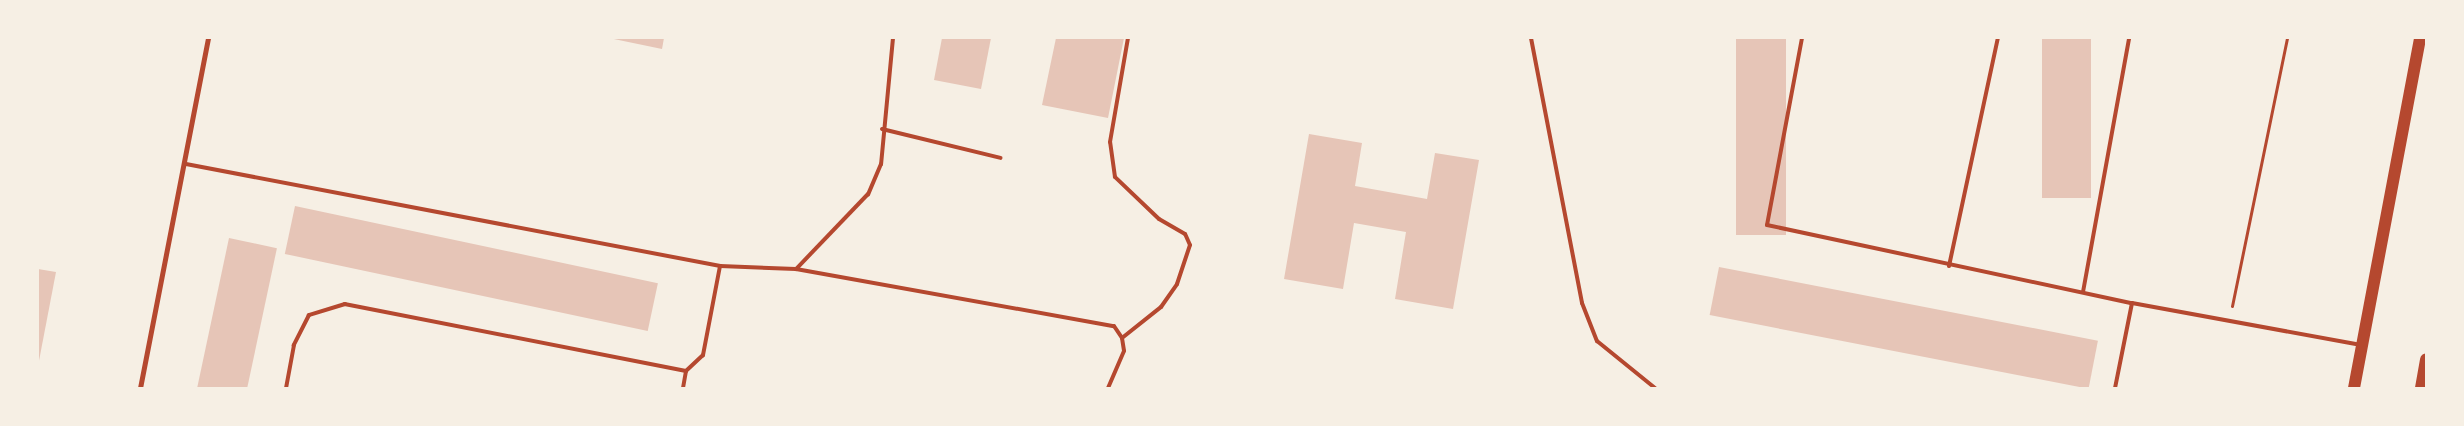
<!DOCTYPE html>
<style>
body{margin:0}
#map{position:relative;width:2464px;height:426px;overflow:hidden;background:#f6efe4;font-family:Helvetica,sans-serif}
div>[style]{position:absolute}
.building>*{inset:0;background:#e6c5b7;transform-origin:0 0}
.path>*{height:3px;margin:-1.5px;padding:0 1.5px;transform-origin:1.5px;border-radius:1.5px;background:#b5482f}
.service>*{height:4px;margin:-2px;padding:0 2px;transform-origin:2px;border-radius:2px;background:#b5482f}
.minor>*{height:5px;margin:-2.5px;padding:0 2.5px;transform-origin:2.5px;border-radius:2.5px;background:#b5482f}
.primary>*{height:12px;margin:-6px;padding:0 6px;transform-origin:6px;border-radius:6px;background:#b5482f}
span{translate:-50% -50%;white-space:nowrap;text-align:center;line-height:1.15;-webkit-text-stroke:4px #f6efe4;paint-order:stroke}
.frame{position:absolute;inset:0;border:39px solid #f6efe4;pointer-events:none}
</style>
<div id="map">
<div class="building">
<div style="clip-path:polygon(609px 38px,664px 38px,662px 49px)"></div>
<div style="clip-path:polygon(942px 38px,991px 38px,981px 89px,934px 80px)"></div>
<div style="clip-path:polygon(1056px 38px,1124px 38px,1108px 118px,1042px 105px)"></div>
<div style="left:1736px;top:38px;width:50px;height:197px"></div>
<div style="left:2042px;top:38px;width:49px;height:160px"></div>
<div style="clip-path:polygon(1309px 134px,1362px 143px,1355px 186px,1427px 199px,1435px 153px,1479px 160px,1453px 309px,1395px 299px,1406px 232px,1354px 223px,1343px 289px,1284px 279px)"></div>
<div style="left:295px;top:206px;width:371px;height:49px;rotate:12deg"></div>
<div style="left:229px;top:238px;width:49px;height:153px;rotate:12deg"></div>
<div style="left:1719px;top:267px;width:386px;height:49px;rotate:11deg"></div>
<div style="clip-path:polygon(38px 269px,56px 272px,38px 366px)"></div>
</div>
<div class="path">
<div style="left:2232px;top:306px;width:274px;rotate:-78.4deg"></div>
</div>
<div class="service">
<div style="left:893px;top:38px;width:127px;rotate:95.4deg"></div>
<div style="left:881px;top:164px;width:33px;rotate:113deg"></div>
<div style="left:868px;top:194px;width:104px;rotate:133.8deg"></div>
<div style="left:796px;top:269px;width:323px;rotate:10.2deg"></div>
<div style="left:1114px;top:326px;width:14px;rotate:56deg"></div>
<div style="left:1122px;top:338px;width:13px;rotate:81deg"></div>
<div style="left:1124px;top:351px;width:40px;rotate:113.4deg"></div>
<div style="left:1531px;top:38px;width:270px;rotate:79.1deg"></div>
<div style="left:1582px;top:303px;width:41px;rotate:68.5deg"></div>
<div style="left:1597px;top:341px;width:75px;rotate:39deg"></div>
<div style="left:1802px;top:38px;width:190px;rotate:100.6deg"></div>
<div style="left:1767px;top:225px;width:373px;rotate:12.1deg"></div>
<div style="left:2132px;top:303px;width:87px;rotate:101.3deg"></div>
<div style="left:882px;top:129px;width:122px;rotate:13.7deg"></div>
<div style="left:186px;top:164px;width:544px;rotate:10.81deg"></div>
<div style="left:720px;top:266px;width:91px;rotate:100.8deg"></div>
<div style="left:703px;top:355px;width:23px;rotate:137deg"></div>
<div style="left:686px;top:371px;width:348px;rotate:-168.9deg"></div>
<div style="left:345px;top:304px;width:38px;rotate:163deg"></div>
<div style="left:309px;top:315px;width:34px;rotate:117deg"></div>
<div style="left:294px;top:345px;width:44px;rotate:100.5deg"></div>
<div style="left:720px;top:266px;width:76px;rotate:2.3deg"></div>
<div style="left:1949px;top:266px;width:233px;rotate:-77.9deg"></div>
<div style="left:2083px;top:292px;width:258px;rotate:-79.7deg"></div>
<div style="left:2132px;top:303px;width:233px;rotate:10.4deg"></div>
<div style="left:1122px;top:338px;width:50px;rotate:-38.5deg"></div>
<div style="left:1161px;top:307px;width:28px;rotate:-55deg"></div>
<div style="left:1177px;top:284px;width:41px;rotate:-71.6deg"></div>
<div style="left:1190px;top:245px;width:12px;rotate:-114deg"></div>
<div style="left:1185px;top:234px;width:30px;rotate:-150deg"></div>
<div style="left:1159px;top:219px;width:61px;rotate:-136.3deg"></div>
<div style="left:1115px;top:177px;width:35px;rotate:-98deg"></div>
<div style="left:1110px;top:142px;width:106px;rotate:-80.2deg"></div>
<div style="left:683px;top:388px;width:17px;rotate:-80deg"></div>
</div>
<div class="minor">
<div style="left:140px;top:388px;width:357px;rotate:-79deg"></div>
</div>
<div class="primary">
<div style="left:2354px;top:388px;width:356px;rotate:-79.3deg"></div>
<div style="left:2421px;top:388px;width:29px;rotate:-80deg"></div>
</div>
<div class="frame"></div>
</div>
